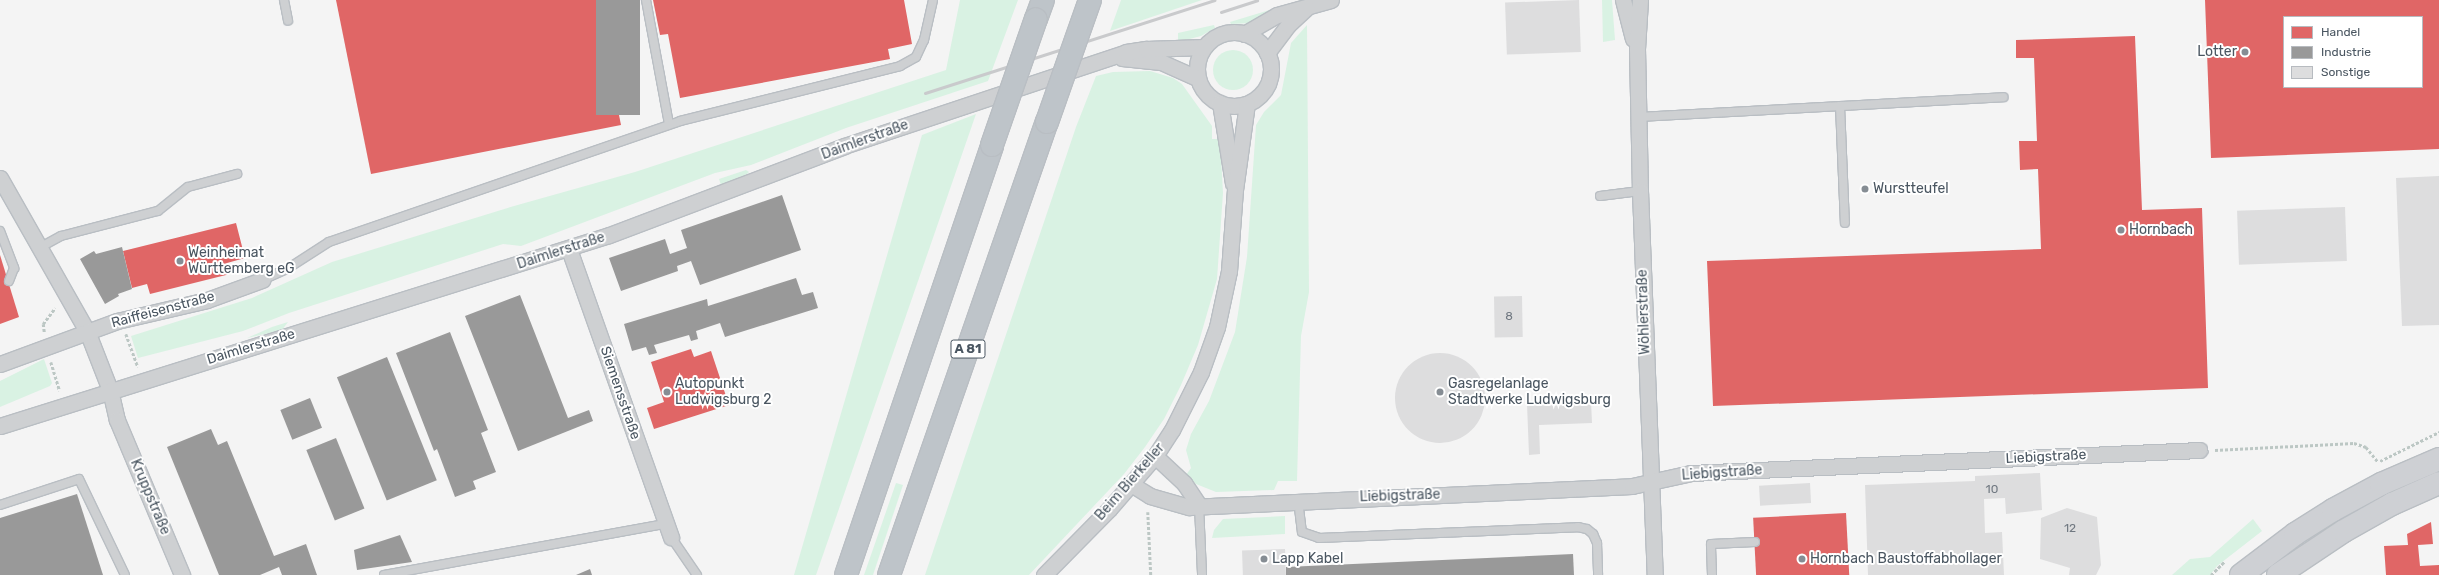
<!DOCTYPE html>
<meta charset="utf-8">
<style>
body{margin:0}
#map{position:relative;width:2439px;height:575px;overflow:hidden;background:#f4f4f4;font-family:Rubik,sans-serif}
div>[style]{position:absolute}
.green>*{inset:0;background:#d9f2e3}
.round{border-radius:50%}
.shops>*{inset:0;background:#e06666;transform-origin:0 0}
.industry>*{inset:0;background:#999;transform-origin:0 0}
.building>*{inset:0;background:#ddddde;transform-origin:0 0}
.path>*{height:2.5px;margin-top:-1.25px;transform-origin:0;background:repeating-linear-gradient(90deg,#bcc7c4 0 3px,transparent 0 5px)}
.roads{filter:drop-shadow(1px 0 #b9bec3) drop-shadow(-1px 0 #b9bec3) drop-shadow(0 1px #b9bec3) drop-shadow(0 -1px #b9bec3)}
.lane>*{height:8px;margin:-4px;padding:0 4px;transform-origin:4px;border-radius:4px;background:#ced0d2}
.street>*{height:15px;margin:-7.5px;padding:0 7.5px;transform-origin:7.5px;border-radius:7.5px;background:#ced0d2}
.street>.ring{margin:-7.5px;padding:0;box-sizing:content-box;background:none;border:15px solid #ced0d2;border-radius:50%}
.secondary>*{height:22px;margin:-11px;padding:0 11px;transform-origin:11px;border-radius:11px;background:#ced0d4}
.highway>*{height:22px;margin:-11px;padding:0 11px;transform-origin:11px;border-radius:11px;background:#bec4c9}
.rail>*{height:3px;margin:-1.5px;padding:0 1.5px;transform-origin:1.5px;border-radius:1.5px;background:#c9cacc}
.bridges{filter:drop-shadow(1px 0 #b9bec3) drop-shadow(-1px 0 #b9bec3) drop-shadow(0 1px #b9bec3) drop-shadow(0 -1px #b9bec3)}
.highway-bridge>*{height:22px;margin:-11px;padding:0 11px;transform-origin:11px;border-radius:11px;background:#bec4c9}
.dots>*{width:11px;height:11px;translate:-50% -50%;box-sizing:border-box;border:2px solid #fff;border-radius:50%}
span{translate:-50% -50%;white-space:nowrap;text-align:center;line-height:1.15;-webkit-text-stroke:4px #fff;paint-order:stroke}
.number-label{font-size:12px;color:#707881}
.number-label span{-webkit-text-stroke-width:0}
.shield-label span{padding:1px 3px;background:#fff;border:1px solid;border-radius:3px;-webkit-text-stroke-width:0}
.shield-label{font-size:13px;color:#4a5661;font-weight:700}
.poi-label{font-size:14px;color:#4a5661}
.right{translate:-100% -50%;text-align:right}
.left{translate:0 -50%;text-align:left}
.street-label{font-size:14px;color:#4a5661}
.legend{position:absolute;left:2283px;top:16px;width:140px;height:72px;box-sizing:border-box;background:#fff;border:1px solid #b7bbc0;margin:0;padding:5px 7px;list-style:none;font-size:12px;color:#4a5661}
.legend li{display:flex;align-items:center;gap:8px;height:20px}
.legend b{width:20px;border:1px solid #b7bbc0}
</style>
<div id="map">
<div class="green">
<div style="clip-path:polygon(960px 0,1018px 0,988px 81px,846px 128px,751px 165px,715px 173px,521px 246px,503px 244px,289px 313px,243px 331px,138px 358px,137px 355px,131px 336px,252px 298px,332px 262px,514px 206px,635px 172px,946px 70px)"></div>
<div style="clip-path:polygon(1121px 0,1202px 0,1110px 31px)"></div>
<div style="clip-path:polygon(1602px 0,1612px 0,1615px 40px,1603px 42px)"></div>
<div style="clip-path:polygon(1276px 8px,1251px 23px,1231px 24px,1230px 22px)"></div>
<div style="clip-path:polygon(1214px 25px,1215px 28px,1201px 36px,1178px 42px,1178px 33px)"></div>
<div style="clip-path:polygon(1307px 25px,1309px 292px,1301px 336px,1297px 481px,1278px 481px,1274px 490px,1216px 492px,1196px 484px,1186px 475px,1191px 468px,1186px 450px,1191px 434px,1209px 401px,1235px 332px,1247px 257px,1256px 125px,1264px 112px,1281px 95px,1291px 43px)"></div>
<div class="round" style="left:1213px;top:50px;width:40px;height:40px"></div>
<div style="clip-path:polygon(1150px 71px,1173px 78px,1182px 84px,1212px 126px,1212px 139px,1220px 139px,1223px 193px,1217px 279px,1198px 345px,1181px 385px,1164px 419px,1145px 447px,1124px 474px,1029px 575px,925px 575px,1076px 127px,1096px 76px,1113px 72px)"></div>
<div style="clip-path:polygon(976px 114px,816px 575px,794px 575px,922px 135px)"></div>
<div style="clip-path:polygon(746px 170px,749px 172px,747px 174px,721px 185px,719px 179px)"></div>
<div style="clip-path:polygon(288px 322px,282px 330px,247px 338px,272px 327px)"></div>
<div style="clip-path:polygon(44px 359px,52px 383px,50px 386px,0 407px,0 381px)"></div>
<div style="clip-path:polygon(896px 483px,903px 485px,873px 575px,864px 575px)"></div>
<div style="clip-path:polygon(1285px 516px,1285px 534px,1212px 538px,1214px 530px,1223px 519px)"></div>
<div style="clip-path:polygon(2253px 519px,2262px 531px,2217px 566px,2210px 575px,2172px 575px,2190px 559px,2210px 557px)"></div>
</div>
<div class="shops">
<div style="clip-path:polygon(336px 0,596px 0,621px 125px,371px 174px)"></div>
<div style="clip-path:polygon(653px 0,904px 0,912px 44px,888px 49px,890px 59px,680px 98px,668px 34px,660px 35px)"></div>
<div style="clip-path:polygon(evenodd,2205px 0,2439px 0,2439px 149px,2211px 158px,2205px 0,2284px 17px,2422px 17px,2422px 87px,2284px 87px,2284px 17px)"></div>
<div style="clip-path:polygon(2135px 36px,2142px 210px,2202px 208px,2208px 388px,1713px 406px,1707px 261px,2041px 249px,2038px 169px,2020px 170px,2019px 141px,2037px 141px,2034px 58px,2016px 58px,2016px 40px)"></div>
<div style="clip-path:polygon(236px 223px,245px 258px,227px 263px,230px 274px,150px 294px,147px 284px,132px 288px,123px 251px)"></div>
<div style="clip-path:polygon(0 255px,19px 317px,0 324px)"></div>
<div style="clip-path:polygon(691px 349px,694px 357px,711px 351px,729px 405px,654px 429px,647px 408px,664px 402px,651px 362px)"></div>
<div style="left:1846px;top:513px;width:62px;height:93px;rotate:87deg"></div>
<div style="clip-path:polygon(2431px 522px,2433px 544px,2418px 545px,2420px 566px,2439px 565px,2439px 575px,2386px 575px,2384px 546px,2408px 545px,2407px 534px)"></div>
</div>
<div class="industry">
<div style="left:596px;top:0;width:44px;height:115px"></div>
<div style="clip-path:polygon(782px 195px,801px 250px,700px 285px,691px 261px,677px 266px,678px 271px,621px 291px,609px 258px,665px 239px,670px 254px,687px 248px,681px 230px)"></div>
<div style="clip-path:polygon(122px 247px,132px 289px,118px 294px,119px 296px,105px 304px,80px 259px,94px 251px,96px 254px)"></div>
<div style="clip-path:polygon(796px 278px,802px 295px,813px 292px,818px 308px,725px 337px,720px 323px,696px 331px,698px 339px,691px 341px,689px 335px,654px 345px,657px 353px,649px 355px,646px 347px,632px 351px,624px 324px,707px 299px,708px 306px)"></div>
<div style="clip-path:polygon(520px 295px,568px 418px,589px 410px,593px 421px,518px 451px,465px 316px)"></div>
<div style="clip-path:polygon(450px 332px,488px 430px,481px 433px,496px 472px,473px 481px,476px 489px,455px 497px,437px 449px,434px 451px,396px 353px)"></div>
<div style="left:387px;top:357px;width:133px;height:54px;rotate:68deg"></div>
<div style="left:310px;top:398px;width:32px;height:32px;rotate:68deg"></div>
<div style="clip-path:polygon(211px 429px,218px 445px,227px 441px,274px 556px,306px 544px,317px 575px,282px 575px,279px 567px,260px 575px,219px 575px,167px 447px)"></div>
<div style="left:336px;top:438px;width:76px;height:32px;rotate:68deg"></div>
<div style="clip-path:polygon(77px 494px,103px 575px,0 575px,0 518px)"></div>
<div style="clip-path:polygon(400px 535px,412px 562px,357px 570px,354px 550px)"></div>
<div style="clip-path:polygon(1573px 554px,1574px 575px,1286px 575px,1286px 567px)"></div>
<div style="clip-path:polygon(590px 569px,592px 575px,576px 575px)"></div>
</div>
<div class="building">
<div style="left:1579px;top:0;width:52px;height:74px;rotate:88deg"></div>
<div style="clip-path:polygon(2439px 176px,2439px 325px,2402px 326px,2396px 178px)"></div>
<div style="left:2345px;top:207px;width:54px;height:108px;rotate:88deg"></div>
<div style="left:1522px;top:296px;width:41px;height:28px;rotate:89deg"></div>
<div class="round" style="left:1395px;top:353px;width:90px;height:90px"></div>
<div style="clip-path:polygon(1591px 401px,1592px 423px,1539px 425px,1540px 454px,1529px 455px,1527px 404px)"></div>
<div style="clip-path:polygon(2040px 473px,2042px 510px,2006px 514px,2005px 498px,1984px 499px,1985px 533px,2002px 532px,2004px 575px,1868px 575px,1865px 485px,1975px 481px,1975px 476px)"></div>
<div style="left:1810px;top:483px;width:20px;height:51px;rotate:87deg"></div>
<div style="clip-path:polygon(2067px 508px,2097px 517px,2101px 565px,2096px 575px,2069px 575px,2070px 568px,2040px 559px,2041px 518px)"></div>
<div style="left:1285px;top:549px;width:26px;height:43px;rotate:88deg"></div>
</div>
<div class="path">
<div style="left:44px;top:332px;width:8px;rotate:-97deg"></div>
<div style="left:43px;top:324px;width:20px;rotate:-53deg"></div>
<div style="left:126px;top:334px;width:35px;rotate:70deg"></div>
<div style="left:51px;top:362px;width:30px;rotate:73deg"></div>
<div style="left:2215px;top:450px;width:139px;rotate:-2.9deg"></div>
<div style="left:2354px;top:443px;width:13px;rotate:18deg"></div>
<div style="left:2366px;top:447px;width:19px;rotate:51deg"></div>
<div style="left:2380px;top:461px;width:66px;rotate:-26.2deg"></div>
<div style="left:1148px;top:512px;width:63px;rotate:87.3deg"></div>
<div style="left:2211px;top:575px;width:20px;rotate:-45deg"></div>
</div>
<div class="roads">
<div class="lane">
<div style="left:284px;top:0;width:21px;rotate:79deg"></div>
<div style="left:646px;top:0;width:126px;rotate:79.5deg"></div>
<div style="left:1840px;top:106px;width:117px;rotate:87.6deg"></div>
<div style="left:1638px;top:117px;width:366px;rotate:-3.1deg"></div>
<div style="left:1600px;top:196px;width:40px;rotate:-7.1deg"></div>
<div style="left:0;top:231px;width:40px;rotate:69deg"></div>
<div style="left:14px;top:268px;width:14px;rotate:111deg"></div>
<div style="left:39px;top:248px;width:25px;rotate:-29deg"></div>
<div style="left:61px;top:236px;width:100px;rotate:-14.5deg"></div>
<div style="left:158px;top:211px;width:38px;rotate:-39deg"></div>
<div style="left:188px;top:187px;width:51px;rotate:-14.9deg"></div>
<div style="left:262px;top:280px;width:27px;rotate:-24deg"></div>
<div style="left:287px;top:269px;width:50px;rotate:-32.7deg"></div>
<div style="left:329px;top:242px;width:371px;rotate:-19deg"></div>
<div style="left:680px;top:121px;width:227px;rotate:-14deg"></div>
<div style="left:900px;top:66px;width:18px;rotate:-29deg"></div>
<div style="left:916px;top:57px;width:19px;rotate:-65deg"></div>
<div style="left:924px;top:40px;width:41px;rotate:-77.3deg"></div>
<div style="left:1298px;top:500px;width:32px;rotate:83deg"></div>
<div style="left:1302px;top:532px;width:18px;rotate:19deg"></div>
<div style="left:1319px;top:538px;width:259px;rotate:-2.4deg"></div>
<div style="left:1578px;top:527px;width:9px;rotate:13deg"></div>
<div style="left:1587px;top:529px;width:8px;rotate:40deg"></div>
<div style="left:1593px;top:534px;width:10px;rotate:66deg"></div>
<div style="left:1597px;top:543px;width:32px;rotate:88deg"></div>
<div style="left:0;top:505px;width:83px;rotate:-18.2deg"></div>
<div style="left:79px;top:479px;width:106px;rotate:64.4deg"></div>
<div style="left:1199px;top:505px;width:70px;rotate:87.5deg"></div>
<div style="left:671px;top:537px;width:46px;rotate:55.6deg"></div>
<div style="left:384px;top:575px;width:287px;rotate:-10.3deg"></div>
<div style="left:1712px;top:575px;width:31px;rotate:-92deg"></div>
<div style="left:1711px;top:544px;width:44px;rotate:-2.6deg"></div>
</div>
<div class="street">
<div style="left:1623px;top:0;width:40px;rotate:75.6deg"></div>
<div style="left:1640px;top:0;width:49px;rotate:93.5deg"></div>
<div style="left:1637px;top:49px;width:142px;rotate:88.8deg"></div>
<div style="left:1640px;top:191px;width:384px;rotate:87.8deg"></div>
<div class="ring" style="left:1197px;top:32px;width:59px;height:59px"></div>
<div style="left:1244px;top:34px;width:38px;rotate:-30deg"></div>
<div style="left:1277px;top:15px;width:56px;rotate:-15.5deg"></div>
<div style="left:1267px;top:53px;width:35px;rotate:-53deg"></div>
<div style="left:1288px;top:25px;width:25px;rotate:-43deg"></div>
<div style="left:1122px;top:58px;width:39px;rotate:6deg"></div>
<div style="left:1161px;top:62px;width:39px;rotate:24deg"></div>
<div style="left:1220px;top:103px;width:81px;rotate:80.8deg"></div>
<div style="left:0;top:178px;width:176px;rotate:60.4deg"></div>
<div style="left:87px;top:331px;width:63px;rotate:68.7deg"></div>
<div style="left:110px;top:390px;width:31px;rotate:77deg"></div>
<div style="left:117px;top:420px;width:168px;rotate:67.2deg"></div>
<div style="left:569px;top:249px;width:306px;rotate:70.5deg"></div>
<div style="left:0;top:364px;width:125px;rotate:-20.2deg"></div>
<div style="left:117px;top:321px;width:92px;rotate:-13.1deg"></div>
<div style="left:207px;top:300px;width:59px;rotate:-20deg"></div>
<div style="left:0;top:426px;width:638px;rotate:-17.41deg"></div>
<div style="left:609px;top:235px;width:251px;rotate:-20.7deg"></div>
<div style="left:844px;top:146px;width:297px;rotate:-18.4deg"></div>
<div style="left:1126px;top:52px;width:20px;rotate:-9deg"></div>
<div style="left:1146px;top:49px;width:58px;rotate:-2deg"></div>
<div style="left:1155px;top:456px;width:40px;rotate:43deg"></div>
<div style="left:1184px;top:483px;width:27px;rotate:56deg"></div>
<div style="left:1131px;top:484px;width:22px;rotate:32deg"></div>
<div style="left:1150px;top:496px;width:41px;rotate:15.8deg"></div>
<div style="left:1189px;top:507px;width:443px;rotate:-2.7deg"></div>
<div style="left:1632px;top:486px;width:60px;rotate:-12.4deg"></div>
<div style="left:1691px;top:473px;width:509px;rotate:-2.59deg"></div>
<div style="left:1044px;top:575px;width:93px;rotate:-45.4deg"></div>
<div style="left:1109px;top:509px;width:70px;rotate:-49deg"></div>
<div style="left:1155px;top:456px;width:31px;rotate:-57deg"></div>
<div style="left:1172px;top:430px;width:65px;rotate:-63.4deg"></div>
<div style="left:1201px;top:372px;width:48px;rotate:-70.4deg"></div>
<div style="left:1217px;top:327px;width:57px;rotate:-77.9deg"></div>
<div style="left:1229px;top:271px;width:81px;rotate:-85.8deg"></div>
<div style="left:1235px;top:190px;width:87px;rotate:-82.1deg"></div>
</div>
<div class="secondary">
<div style="left:2241px;top:575px;width:68px;rotate:-37.2deg"></div>
<div style="left:2295px;top:534px;width:45px;rotate:-32.3deg"></div>
<div style="left:2333px;top:510px;width:55px;rotate:-28.4deg"></div>
<div style="left:2381px;top:484px;width:63px;rotate:-23.3deg"></div>
<div style="left:2278px;top:575px;width:79px;rotate:-33.7deg"></div>
<div style="left:2344px;top:531px;width:55px;rotate:-29.4deg"></div>
<div style="left:2392px;top:504px;width:51px;rotate:-24.1deg"></div>
</div>
<div class="highway">
<div style="left:1036px;top:19px;width:20px;rotate:-70deg"></div>
<div style="left:846px;top:575px;width:454px;rotate:-71.2deg"></div>
<div style="left:889px;top:575px;width:480px;rotate:-70.8deg"></div>
</div>
</div>
<div class="rail">
<div style="left:1221px;top:12px;width:38px;rotate:-18deg"></div>
<div style="left:925px;top:93px;width:304px;rotate:-17.8deg"></div>
</div>
<div class="bridges">
<div class="highway-bridge">
<div style="left:1047px;top:122px;width:129px;rotate:-70.6deg"></div>
<div style="left:992px;top:145px;width:133px;rotate:-70.8deg"></div>
</div>
</div>
<div class="dots">
<div style="left:2245px;top:52px;background:#868d94"></div>
<div style="left:1865px;top:189px;background:#868d94"></div>
<div style="left:2121px;top:230px;background:#868d94"></div>
<div style="left:180px;top:261px;background:#868d94"></div>
<div style="left:667px;top:392px;background:#868d94"></div>
<div style="left:1440px;top:392px;background:#868d94"></div>
<div style="left:1264px;top:559px;background:#868d94"></div>
<div style="left:1802px;top:559px;background:#868d94"></div>
</div>
<div class="number-label">
<span style="left:1509px;top:317px">8</span>
<span style="left:1992px;top:490px">10</span>
<span style="left:2070px;top:529px">12</span>
</div>
<div class="shield-label">
<span style="left:968px;top:349px">A 81</span>
</div>
<div class="poi-label">
<span class="right" style="left:2237px;top:52px">Lotter</span>
<span class="left" style="left:1873px;top:189px">Wurstteufel</span>
<span class="left" style="left:2129px;top:230px">Hornbach</span>
<span class="left" style="left:188px;top:261px">Weinheimat<br>Württemberg eG</span>
<span class="left" style="left:675px;top:392px">Autopunkt<br>Ludwigsburg 2</span>
<span class="left" style="left:1448px;top:392px">Gasregelanlage<br>Stadtwerke Ludwigsburg</span>
<span class="left" style="left:1272px;top:559px">Lapp Kabel</span>
<span class="left" style="left:1810px;top:559px">Hornbach Baustoffabhollager</span>
</div>
<div class="street-label">
<span style="left:865px;top:140px;rotate:-20deg">Daimlerstraße</span>
<span style="left:561px;top:251px;rotate:-18deg">Daimlerstraße</span>
<span style="left:163px;top:310px;rotate:-15deg">Raiffeisenstraße</span>
<span style="left:1644px;top:312px;rotate:-92deg">Wöhlerstraße</span>
<span style="left:251px;top:347px;rotate:-17deg">Daimlerstraße</span>
<span style="left:620px;top:393px;rotate:71deg">Siemensstraße</span>
<span style="left:2046px;top:457px;rotate:-3deg">Liebigstraße</span>
<span style="left:1722px;top:473px;rotate:-4deg">Liebigstraße</span>
<span style="left:1130px;top:482px;rotate:-49deg">Beim Bierkeller</span>
<span style="left:1400px;top:496px;rotate:-2deg">Liebigstraße</span>
<span style="left:150px;top:497px;rotate:67deg">Kruppstraße</span>
</div>
<ul class="legend">
<li><b style="height:11px;background:#e06666"></b>Handel</li>
<li><b style="height:11px;background:#999"></b>Industrie</li>
<li><b style="height:11px;background:#ddddde"></b>Sonstige</li>
</ul>
</div>
